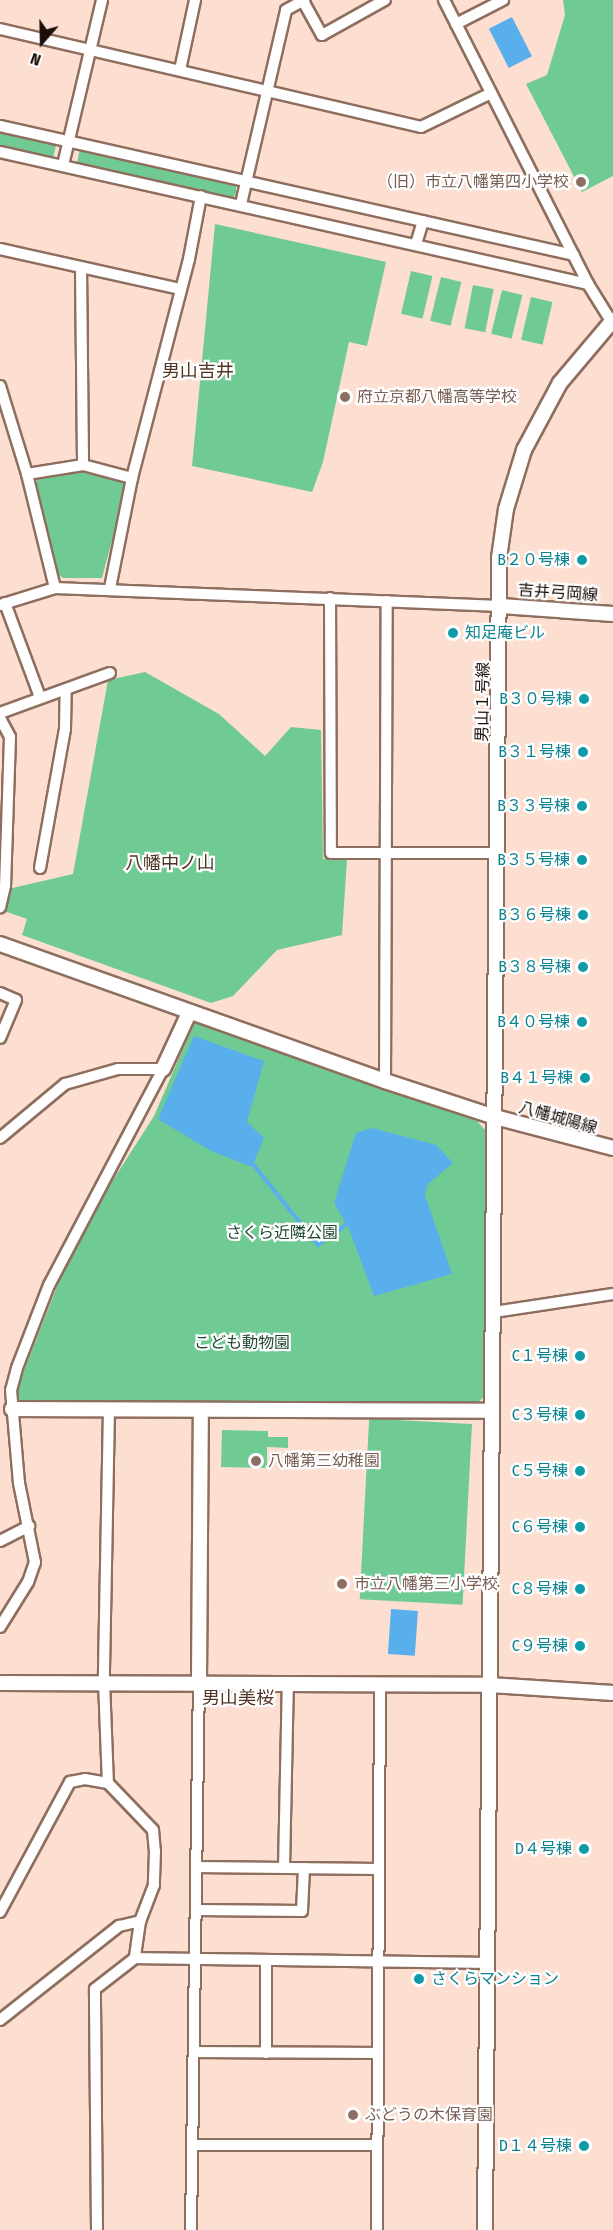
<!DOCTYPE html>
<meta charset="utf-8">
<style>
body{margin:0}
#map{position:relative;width:613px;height:2230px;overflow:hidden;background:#fddfd1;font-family:"Fira Sans Condensed","Noto Sans JP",sans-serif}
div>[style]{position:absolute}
.green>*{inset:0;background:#70ca94;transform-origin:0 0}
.water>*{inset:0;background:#59aeec;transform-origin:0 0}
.stream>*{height:4px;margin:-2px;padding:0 2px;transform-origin:2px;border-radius:2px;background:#59aeec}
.roads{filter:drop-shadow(2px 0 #8e6e5e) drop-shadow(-2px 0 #8e6e5e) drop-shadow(0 2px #8e6e5e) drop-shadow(0 -2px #8e6e5e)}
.minor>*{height:10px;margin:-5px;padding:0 5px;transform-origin:5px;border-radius:5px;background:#fff}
.tertiary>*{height:14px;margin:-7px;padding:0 7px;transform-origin:7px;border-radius:7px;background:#fff}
.dots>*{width:16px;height:16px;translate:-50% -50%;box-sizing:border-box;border:3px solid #fff;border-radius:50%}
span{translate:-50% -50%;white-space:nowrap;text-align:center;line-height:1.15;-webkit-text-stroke:4.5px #fff;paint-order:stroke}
.education-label{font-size:16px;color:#785e54}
.right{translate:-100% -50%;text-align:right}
.left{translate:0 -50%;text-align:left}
.culture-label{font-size:16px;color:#0d838f}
.street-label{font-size:16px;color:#1a0e08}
.park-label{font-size:16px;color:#214931}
.neighbourhood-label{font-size:18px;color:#503425}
.north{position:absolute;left:12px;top:12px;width:60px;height:60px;-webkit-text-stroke:4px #fff;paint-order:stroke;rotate:200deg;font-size:16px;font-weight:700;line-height:24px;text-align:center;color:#1a0e08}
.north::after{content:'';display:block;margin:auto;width:21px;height:27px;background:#1a0e08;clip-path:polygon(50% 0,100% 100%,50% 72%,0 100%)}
</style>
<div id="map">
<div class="green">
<div style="clip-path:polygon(563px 0,613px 0,613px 176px,582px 192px,526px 84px,547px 75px,565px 15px)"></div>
<div style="left:0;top:130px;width:58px;height:16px;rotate:13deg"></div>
<div style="clip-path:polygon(80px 148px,236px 183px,236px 193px,233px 198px,77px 163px)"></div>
<div style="clip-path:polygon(215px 224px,386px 262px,367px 346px,349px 342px,323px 462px,312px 492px,192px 466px)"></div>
<div style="left:411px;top:271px;width:22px;height:44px;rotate:13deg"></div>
<div style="left:441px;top:277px;width:21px;height:45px;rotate:14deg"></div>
<div style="left:473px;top:285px;width:21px;height:44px;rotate:11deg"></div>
<div style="left:502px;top:290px;width:21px;height:45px;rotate:14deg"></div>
<div style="left:531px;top:297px;width:22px;height:44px;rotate:13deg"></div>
<div style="clip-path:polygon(82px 465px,128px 480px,102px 578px,63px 578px,56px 572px,35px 486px,38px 478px)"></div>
<div style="clip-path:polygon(145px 672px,219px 714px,265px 756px,291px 727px,321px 730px,323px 859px,347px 859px,342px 935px,277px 950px,233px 996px,211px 1003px,22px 935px,27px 919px,4px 911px,8px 889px,73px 874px,108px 680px)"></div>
<div style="clip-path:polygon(195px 1021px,477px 1121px,486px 1131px,485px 1396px,477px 1403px,22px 1404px,15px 1394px,76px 1238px,154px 1116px)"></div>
<div style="left:472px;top:1424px;width:181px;height:103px;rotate:93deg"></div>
<div style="clip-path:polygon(222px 1430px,268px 1431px,268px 1437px,288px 1437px,288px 1448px,267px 1447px,267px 1468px,221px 1467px)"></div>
</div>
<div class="water">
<div style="left:512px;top:17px;width:44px;height:26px;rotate:63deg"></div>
<div style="clip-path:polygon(194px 1036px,264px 1061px,247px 1122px,264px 1138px,252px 1167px,211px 1151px,158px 1119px)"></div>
<div style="clip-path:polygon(372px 1128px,436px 1145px,453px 1163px,428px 1184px,425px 1195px,452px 1274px,374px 1296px,349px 1229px,334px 1203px,356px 1133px)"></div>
<div style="left:391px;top:1609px;width:27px;height:45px;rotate:4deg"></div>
</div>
<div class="stream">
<div style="left:253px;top:1164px;width:104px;rotate:51.3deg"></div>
<div style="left:318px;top:1245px;width:34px;rotate:-36deg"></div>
</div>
<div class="roads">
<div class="minor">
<div style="left:444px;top:0;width:318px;rotate:63.1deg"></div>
<div style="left:588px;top:284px;width:44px;rotate:58.1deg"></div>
<div style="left:303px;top:1px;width:39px;rotate:61deg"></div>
<div style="left:322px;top:35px;width:72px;rotate:-29.1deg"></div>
<div style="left:456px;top:24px;width:53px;rotate:-27.1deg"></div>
<div style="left:0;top:29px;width:432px;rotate:13.1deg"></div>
<div style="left:421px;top:127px;width:78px;rotate:-25.9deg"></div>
<div style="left:180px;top:70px;width:72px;rotate:-77.9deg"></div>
<div style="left:0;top:126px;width:588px;rotate:12.67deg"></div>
<div style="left:0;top:152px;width:603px;rotate:12.65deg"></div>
<div style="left:63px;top:165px;width:170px;rotate:-76.7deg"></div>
<div style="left:241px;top:204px;width:199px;rotate:-76.9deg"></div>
<div style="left:286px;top:10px;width:21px;rotate:-29deg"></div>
<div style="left:416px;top:244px;width:24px;rotate:-73deg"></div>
<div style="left:0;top:249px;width:184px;rotate:12.5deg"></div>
<div style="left:81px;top:268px;width:197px;rotate:89.4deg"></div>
<div style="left:0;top:386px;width:92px;rotate:72.9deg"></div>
<div style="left:27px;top:474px;width:117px;rotate:76.2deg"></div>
<div style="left:27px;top:474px;width:57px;rotate:-9.1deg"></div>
<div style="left:83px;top:465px;width:51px;rotate:14.9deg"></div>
<div style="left:110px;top:588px;width:112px;rotate:-78.7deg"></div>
<div style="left:132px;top:478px;width:226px;rotate:-75.4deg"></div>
<div style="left:189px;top:259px;width:64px;rotate:-79.2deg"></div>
<div style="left:330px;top:598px;width:255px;rotate:89.8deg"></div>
<div style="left:331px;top:853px;width:167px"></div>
<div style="left:5px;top:603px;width:100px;rotate:69.6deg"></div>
<div style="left:0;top:605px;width:58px;rotate:-17.2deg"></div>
<div style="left:55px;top:588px;width:446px;rotate:2.3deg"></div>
<div style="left:0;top:713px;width:117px;rotate:-20deg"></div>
<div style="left:0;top:718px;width:21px;rotate:62deg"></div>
<div style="left:10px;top:737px;width:149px;rotate:91.9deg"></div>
<div style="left:5px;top:886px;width:22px;rotate:103deg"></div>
<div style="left:40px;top:868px;width:141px;rotate:-79.8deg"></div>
<div style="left:65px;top:729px;width:39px;rotate:-89deg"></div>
<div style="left:0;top:993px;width:17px;rotate:24deg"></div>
<div style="left:16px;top:1000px;width:41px;rotate:112.8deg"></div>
<div style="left:385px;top:1081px;width:480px;rotate:-89.8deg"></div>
<div style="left:0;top:1138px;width:85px;rotate:-39.7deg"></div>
<div style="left:65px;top:1084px;width:55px;rotate:-15.8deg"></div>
<div style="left:118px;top:1069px;width:45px"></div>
<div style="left:163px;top:1069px;width:244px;rotate:117.8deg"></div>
<div style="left:49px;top:1285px;width:89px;rotate:111.1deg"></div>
<div style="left:17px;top:1368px;width:23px;rotate:105deg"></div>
<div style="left:11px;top:1390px;width:93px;rotate:85.1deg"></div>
<div style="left:19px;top:1483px;width:81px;rotate:78.6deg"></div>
<div style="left:35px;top:1562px;width:21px;rotate:109deg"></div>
<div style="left:28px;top:1582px;width:53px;rotate:121.9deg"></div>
<div style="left:494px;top:1312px;width:120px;rotate:-8.6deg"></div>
<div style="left:109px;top:1409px;width:272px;rotate:91.1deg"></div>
<div style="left:104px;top:1681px;width:102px;rotate:87.8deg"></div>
<div style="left:108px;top:1783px;width:65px;rotate:46.2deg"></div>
<div style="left:153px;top:1830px;width:21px;rotate:85deg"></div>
<div style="left:155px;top:1851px;width:34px;rotate:92deg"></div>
<div style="left:154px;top:1885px;width:39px;rotate:111deg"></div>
<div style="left:140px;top:1921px;width:37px;rotate:98deg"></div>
<div style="left:0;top:1541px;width:33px;rotate:-27deg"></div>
<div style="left:196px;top:1867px;width:183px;rotate:0.6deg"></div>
<div style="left:284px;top:1868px;width:185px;rotate:-88.8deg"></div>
<div style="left:196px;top:1910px;width:106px;rotate:0.5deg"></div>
<div style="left:302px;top:1911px;width:43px;rotate:-87.3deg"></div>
<div style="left:0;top:1912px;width:148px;rotate:-61.7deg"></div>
<div style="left:70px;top:1782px;width:15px;rotate:-11deg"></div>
<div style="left:85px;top:1779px;width:23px;rotate:10deg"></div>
<div style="left:266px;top:1961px;width:92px;rotate:90deg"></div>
<div style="left:0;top:2020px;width:152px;rotate:-38.3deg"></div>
<div style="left:119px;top:1926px;width:22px;rotate:-13deg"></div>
<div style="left:194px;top:2052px;width:184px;rotate:0.3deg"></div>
<div style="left:193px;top:2145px;width:184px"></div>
<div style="left:97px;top:2230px;width:241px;rotate:-90.5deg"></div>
<div style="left:95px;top:1989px;width:51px;rotate:-37.8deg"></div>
<div style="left:135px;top:1958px;width:352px;rotate:0.8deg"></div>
<div style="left:191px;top:2230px;width:549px;rotate:-89.17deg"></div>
<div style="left:377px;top:2230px;width:546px;rotate:-89.69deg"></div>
</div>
<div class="tertiary">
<div style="left:501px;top:606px;width:112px;rotate:4.1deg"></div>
<div style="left:0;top:944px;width:409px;rotate:19.6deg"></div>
<div style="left:385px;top:1081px;width:116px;rotate:18.1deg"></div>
<div style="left:495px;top:1117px;width:122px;rotate:14.7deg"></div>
<div style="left:163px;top:1069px;width:62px;rotate:-65.1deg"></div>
<div style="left:12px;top:1409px;width:480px;rotate:0.2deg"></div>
<div style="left:199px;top:1681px;width:271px;rotate:-89.6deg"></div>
<div style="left:0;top:1683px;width:490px;rotate:0.2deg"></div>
<div style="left:490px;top:1685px;width:123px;rotate:3.7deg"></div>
<div style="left:485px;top:2230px;width:1672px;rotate:-89.52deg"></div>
<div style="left:499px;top:558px;width:49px;rotate:-81.9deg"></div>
<div style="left:506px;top:509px;width:62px;rotate:-73deg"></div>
<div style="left:524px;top:450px;width:76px;rotate:-61.8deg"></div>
<div style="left:560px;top:383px;width:82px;rotate:-49.9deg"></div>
</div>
</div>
<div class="dots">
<div style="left:581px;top:182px;background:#8d6e63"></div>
<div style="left:345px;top:397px;background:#8d6e63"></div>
<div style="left:582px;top:560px;background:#0f9aa8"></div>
<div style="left:453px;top:633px;background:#0f9aa8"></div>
<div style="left:584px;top:699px;background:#0f9aa8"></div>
<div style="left:583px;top:752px;background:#0f9aa8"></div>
<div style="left:582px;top:806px;background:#0f9aa8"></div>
<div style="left:582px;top:860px;background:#0f9aa8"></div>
<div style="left:583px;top:915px;background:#0f9aa8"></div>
<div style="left:583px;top:967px;background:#0f9aa8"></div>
<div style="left:582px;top:1022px;background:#0f9aa8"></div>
<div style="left:585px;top:1078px;background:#0f9aa8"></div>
<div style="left:580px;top:1356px;background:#0f9aa8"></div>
<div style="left:580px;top:1415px;background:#0f9aa8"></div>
<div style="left:256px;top:1461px;background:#8d6e63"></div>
<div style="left:580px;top:1471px;background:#0f9aa8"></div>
<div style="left:580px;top:1527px;background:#0f9aa8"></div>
<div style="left:342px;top:1584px;background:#8d6e63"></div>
<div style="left:580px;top:1589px;background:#0f9aa8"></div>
<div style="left:580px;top:1646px;background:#0f9aa8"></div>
<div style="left:584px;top:1849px;background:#0f9aa8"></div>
<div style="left:419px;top:1979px;background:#0f9aa8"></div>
<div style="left:353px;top:2115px;background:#8d6e63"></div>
<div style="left:584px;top:2146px;background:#0f9aa8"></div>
</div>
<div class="education-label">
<span class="right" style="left:569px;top:182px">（旧）市立八幡第四小学校</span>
<span class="left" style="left:357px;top:397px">府立京都八幡高等学校</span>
<span class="left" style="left:268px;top:1461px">八幡第三幼稚園</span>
<span class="left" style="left:354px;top:1584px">市立八幡第三小学校</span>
<span class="left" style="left:365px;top:2115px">ぶどうの木保育園</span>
</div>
<div class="culture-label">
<span class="right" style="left:570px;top:560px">B２０号棟</span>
<span class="left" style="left:465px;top:633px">知足庵ビル</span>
<span class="right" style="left:572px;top:699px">B３０号棟</span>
<span class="right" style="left:571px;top:752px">B３１号棟</span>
<span class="right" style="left:570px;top:806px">B３３号棟</span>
<span class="right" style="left:570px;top:860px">B３５号棟</span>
<span class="right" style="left:571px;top:915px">B３６号棟</span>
<span class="right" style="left:571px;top:967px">B３８号棟</span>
<span class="right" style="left:570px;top:1022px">B４０号棟</span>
<span class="right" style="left:573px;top:1078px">B４１号棟</span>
<span class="right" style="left:568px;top:1356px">C１号棟</span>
<span class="right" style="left:568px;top:1415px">C３号棟</span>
<span class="right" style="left:568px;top:1471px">C５号棟</span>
<span class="right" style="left:568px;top:1527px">C６号棟</span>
<span class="right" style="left:568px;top:1589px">C８号棟</span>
<span class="right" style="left:568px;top:1646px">C９号棟</span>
<span class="right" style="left:572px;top:1849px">D４号棟</span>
<span class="left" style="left:431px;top:1979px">さくらマンション</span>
<span class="right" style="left:572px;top:2146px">D１４号棟</span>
</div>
<div class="street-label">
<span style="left:558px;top:593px;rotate:4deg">吉井弓岡線</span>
<span style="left:483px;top:702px;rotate:-89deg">男山１号線</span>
<span style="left:558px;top:1118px;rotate:16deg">八幡城陽線</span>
</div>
<div class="park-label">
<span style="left:282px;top:1233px">さくら近隣公園</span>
<span style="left:242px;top:1343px">こども動物園</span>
</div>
<div class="neighbourhood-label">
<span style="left:198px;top:371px">男山吉井</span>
<span style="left:170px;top:863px">八幡中ノ山</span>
<span style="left:238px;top:1698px">男山美桜</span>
</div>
<div class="north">N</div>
</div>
